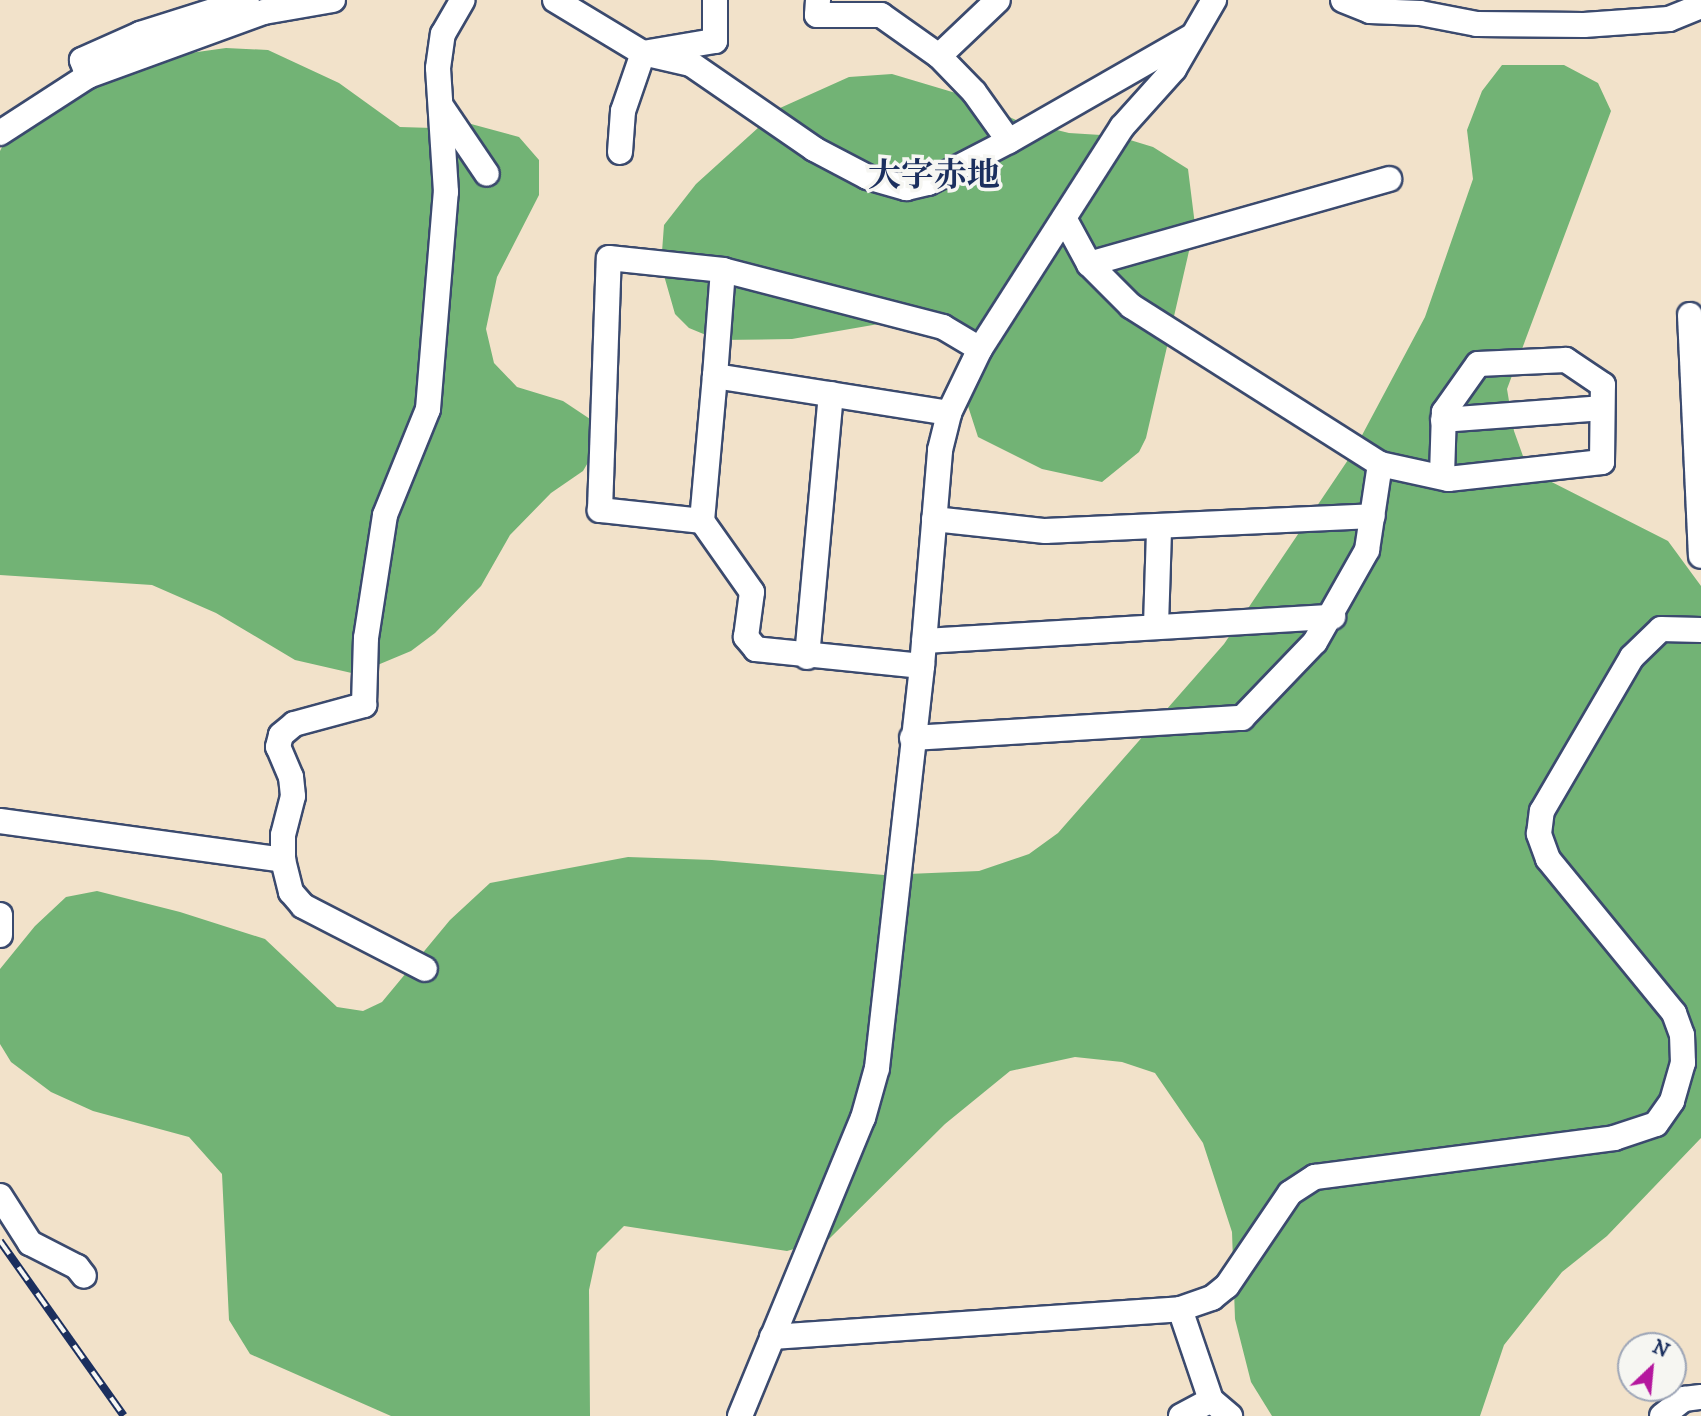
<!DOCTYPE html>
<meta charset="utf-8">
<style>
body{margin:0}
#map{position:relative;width:1701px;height:1416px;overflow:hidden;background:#f2e2ca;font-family:"IM FELL DW Pica","Noto Serif JP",serif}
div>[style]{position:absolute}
.forest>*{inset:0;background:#72b375}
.roads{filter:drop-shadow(2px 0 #3b4a6e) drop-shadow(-2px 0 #3b4a6e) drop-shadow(0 2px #3b4a6e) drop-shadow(0 -2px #3b4a6e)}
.minor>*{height:24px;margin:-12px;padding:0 12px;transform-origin:12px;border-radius:12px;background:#fff}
.rail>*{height:8px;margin-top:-4px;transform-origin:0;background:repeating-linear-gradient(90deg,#f6f6f2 0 16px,#1b2f5e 0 32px);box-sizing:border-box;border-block:2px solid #1b2f5e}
span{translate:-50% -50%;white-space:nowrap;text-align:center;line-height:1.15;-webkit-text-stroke:7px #f6f6f2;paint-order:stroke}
.quarter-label{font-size:33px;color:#1b2f5e;font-weight:700}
.north{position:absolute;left:1617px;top:1332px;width:70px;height:70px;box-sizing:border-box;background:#f6f6f2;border:2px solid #9ea6b7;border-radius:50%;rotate:26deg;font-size:19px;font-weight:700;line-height:28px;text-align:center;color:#1b2f5e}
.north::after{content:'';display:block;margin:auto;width:24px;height:32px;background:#b5179e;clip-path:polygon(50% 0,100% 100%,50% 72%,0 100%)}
</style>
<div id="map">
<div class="forest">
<div style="clip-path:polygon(226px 48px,268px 50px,339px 83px,400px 127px,433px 128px,460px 121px,519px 137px,539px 160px,539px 195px,497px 277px,486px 329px,494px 363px,517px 387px,563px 401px,593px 421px,600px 442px,583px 471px,551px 493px,510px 535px,481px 586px,435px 633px,411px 651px,356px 674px,295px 660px,216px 613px,152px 585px,0 575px,0 151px,12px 127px,57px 94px,183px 54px)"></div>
<div style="clip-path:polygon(1502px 65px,1564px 65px,1598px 83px,1611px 111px,1507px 389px,1514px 431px,1528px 470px,1668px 541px,1701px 586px,1701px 1138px,1607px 1236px,1562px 1272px,1504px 1345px,1480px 1416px,1272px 1416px,1251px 1382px,1235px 1319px,1232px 1232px,1203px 1143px,1155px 1073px,1122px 1062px,1075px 1057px,1010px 1071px,945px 1124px,829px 1239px,787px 1251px,624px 1226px,597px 1253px,589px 1290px,590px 1416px,391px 1416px,250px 1354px,229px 1320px,222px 1174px,189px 1137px,93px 1111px,51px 1092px,11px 1062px,0 1044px,0 969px,35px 926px,66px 897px,97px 891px,180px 912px,265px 939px,337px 1007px,363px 1011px,382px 1002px,450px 920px,490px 883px,628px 857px,712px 860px,884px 875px,979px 871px,1029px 854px,1058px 833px,1224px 644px,1352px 454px,1425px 317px,1473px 179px,1467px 130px,1482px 91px)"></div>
<div style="clip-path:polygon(892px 74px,959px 94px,1016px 120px,1069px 133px,1117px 136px,1153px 147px,1188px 169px,1195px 225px,1146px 438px,1139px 452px,1102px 482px,1042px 469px,978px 437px,967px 403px,959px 336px,896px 321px,792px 339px,718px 340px,689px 328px,675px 314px,661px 265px,664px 225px,696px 184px,780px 108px,849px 77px)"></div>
</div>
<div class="roads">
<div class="minor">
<div style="left:555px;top:0;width:103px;rotate:31.1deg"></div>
<div style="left:643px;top:53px;width:49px;rotate:12.9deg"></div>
<div style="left:691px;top:64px;width:150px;rotate:34.6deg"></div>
<div style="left:814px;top:149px;width:60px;rotate:27.8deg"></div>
<div style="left:867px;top:177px;width:41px;rotate:15.8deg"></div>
<div style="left:906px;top:188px;width:23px;rotate:-13deg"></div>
<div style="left:928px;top:183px;width:91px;rotate:-27.4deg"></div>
<div style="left:1009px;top:141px;width:211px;rotate:-29.8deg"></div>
<div style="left:818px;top:0;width:15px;rotate:94deg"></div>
<div style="left:817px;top:15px;width:64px"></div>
<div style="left:881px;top:15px;width:71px;rotate:35.3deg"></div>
<div style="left:939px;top:56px;width:81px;rotate:-43.5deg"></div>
<div style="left:1343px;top:0;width:29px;rotate:22deg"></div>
<div style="left:1370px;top:11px;width:50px;rotate:2.3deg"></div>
<div style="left:1420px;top:13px;width:58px;rotate:10.9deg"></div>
<div style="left:1477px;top:24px;width:107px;rotate:0.5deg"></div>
<div style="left:1584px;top:25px;width:85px;rotate:-4deg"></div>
<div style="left:1669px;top:19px;width:35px;rotate:-22deg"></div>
<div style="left:939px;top:56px;width:50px;rotate:45.8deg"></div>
<div style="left:974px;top:92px;width:60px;rotate:54.5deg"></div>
<div style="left:88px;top:76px;width:17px;rotate:-111deg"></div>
<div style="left:82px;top:60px;width:64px;rotate:-24.1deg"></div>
<div style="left:140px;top:34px;width:112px;rotate:-17.6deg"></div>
<div style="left:443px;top:109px;width:78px;rotate:55.9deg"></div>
<div style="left:0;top:133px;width:105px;rotate:-32.9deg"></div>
<div style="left:88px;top:76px;width:187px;rotate:-20deg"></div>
<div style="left:264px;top:12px;width:70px;rotate:-9.9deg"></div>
<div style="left:620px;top:152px;width:41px;rotate:-85.8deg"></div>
<div style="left:623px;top:111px;width:61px;rotate:-71deg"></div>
<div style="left:643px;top:53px;width:73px;rotate:-9.5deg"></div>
<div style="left:715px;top:41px;width:41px;rotate:-90deg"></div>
<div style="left:1089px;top:264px;width:312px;rotate:-15.8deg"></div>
<div style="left:1690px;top:315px;width:241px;rotate:87.4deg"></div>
<div style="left:715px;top:376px;width:106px;rotate:-85.7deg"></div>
<div style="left:1443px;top:420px;width:159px;rotate:-4.3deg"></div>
<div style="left:1380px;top:464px;width:70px;rotate:12.4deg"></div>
<div style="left:1448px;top:479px;width:155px;rotate:-6.3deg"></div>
<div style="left:1602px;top:462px;width:77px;rotate:-89.3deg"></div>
<div style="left:1603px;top:385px;width:45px;rotate:-146deg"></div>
<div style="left:1566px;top:360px;width:88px;rotate:177.4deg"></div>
<div style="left:1478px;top:364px;width:59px;rotate:125.3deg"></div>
<div style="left:1444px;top:412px;width:65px;rotate:91.8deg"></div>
<div style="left:934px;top:519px;width:112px;rotate:6.2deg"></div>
<div style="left:1045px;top:531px;width:328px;rotate:-2.6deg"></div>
<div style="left:702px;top:521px;width:103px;rotate:-173.8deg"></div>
<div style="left:600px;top:510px;width:252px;rotate:-88deg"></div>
<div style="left:609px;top:258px;width:115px;rotate:6deg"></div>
<div style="left:723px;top:270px;width:227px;rotate:14.5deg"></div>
<div style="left:943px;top:327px;width:43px;rotate:30.7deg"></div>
<div style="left:1156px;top:626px;width:98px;rotate:-88.2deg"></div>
<div style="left:924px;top:641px;width:410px;rotate:-3.4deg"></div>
<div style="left:807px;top:657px;width:264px;rotate:-84.8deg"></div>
<div style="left:922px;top:666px;width:167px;rotate:-174.2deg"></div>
<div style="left:756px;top:649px;width:16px;rotate:-130deg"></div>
<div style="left:746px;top:637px;width:45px;rotate:-82.4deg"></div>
<div style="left:752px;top:592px;width:87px;rotate:-125.2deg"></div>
<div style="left:702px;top:521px;width:146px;rotate:-84.9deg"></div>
<div style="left:715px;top:376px;width:237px;rotate:9deg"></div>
<div style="left:912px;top:738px;width:331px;rotate:-3.5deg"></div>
<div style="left:1242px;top:718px;width:105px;rotate:-46.2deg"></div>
<div style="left:1315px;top:642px;width:106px;rotate:-60.5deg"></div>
<div style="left:1367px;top:550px;width:87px;rotate:-81.4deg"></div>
<div style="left:1380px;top:464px;width:295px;rotate:-147.6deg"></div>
<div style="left:1131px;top:306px;width:59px;rotate:-135deg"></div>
<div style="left:1089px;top:264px;width:52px;rotate:-118.5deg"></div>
<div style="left:0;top:821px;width:286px;rotate:7.8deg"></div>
<div style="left:283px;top:860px;width:25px;rotate:-90deg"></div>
<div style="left:283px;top:835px;width:40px;rotate:-75.6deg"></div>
<div style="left:293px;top:796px;width:19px;rotate:-96deg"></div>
<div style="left:291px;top:777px;width:33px;rotate:-113deg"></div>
<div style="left:278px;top:747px;width:12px;rotate:-76deg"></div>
<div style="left:281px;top:735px;width:17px;rotate:-40deg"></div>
<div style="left:294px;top:724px;width:73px;rotate:-15.2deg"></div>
<div style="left:364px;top:705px;width:67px;rotate:-88.3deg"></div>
<div style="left:366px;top:638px;width:124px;rotate:-81.2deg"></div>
<div style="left:385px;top:515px;width:114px;rotate:-67.9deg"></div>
<div style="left:428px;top:409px;width:218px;rotate:-85.3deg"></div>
<div style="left:446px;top:192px;width:124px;rotate:-93.7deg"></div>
<div style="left:438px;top:68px;width:34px;rotate:-82deg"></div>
<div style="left:443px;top:34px;width:39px;rotate:-60deg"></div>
<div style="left:283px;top:860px;width:33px;rotate:76deg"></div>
<div style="left:291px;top:892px;width:18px;rotate:49deg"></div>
<div style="left:303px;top:906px;width:137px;rotate:27.3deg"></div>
<div style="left:0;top:915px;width:20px;rotate:90deg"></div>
<div style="left:0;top:1196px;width:56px;rotate:57.4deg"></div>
<div style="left:30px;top:1243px;width:53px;rotate:27.1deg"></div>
<div style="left:77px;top:1267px;width:11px;rotate:52deg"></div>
<div style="left:1180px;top:1309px;width:96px;rotate:71.2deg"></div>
<div style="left:1211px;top:1400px;width:25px;rotate:40deg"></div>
<div style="left:772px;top:1337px;width:409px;rotate:-3.9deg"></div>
<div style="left:1180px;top:1309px;width:34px;rotate:-19deg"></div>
<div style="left:1212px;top:1298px;width:19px;rotate:-39deg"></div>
<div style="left:1227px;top:1286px;width:112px;rotate:-55.9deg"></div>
<div style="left:1290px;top:1193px;width:30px;rotate:-33deg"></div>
<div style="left:1315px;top:1177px;width:302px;rotate:-7.4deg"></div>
<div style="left:1614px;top:1138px;width:44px;rotate:-18.4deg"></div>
<div style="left:1656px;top:1124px;width:28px;rotate:-55deg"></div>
<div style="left:1672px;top:1101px;width:40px;rotate:-74deg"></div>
<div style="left:1683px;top:1063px;width:28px;rotate:-92deg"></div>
<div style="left:1682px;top:1035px;width:23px;rotate:-110deg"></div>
<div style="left:1674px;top:1013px;width:199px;rotate:-129.3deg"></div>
<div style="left:1548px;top:859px;width:27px;rotate:-110deg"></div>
<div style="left:1539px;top:834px;width:23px;rotate:-83deg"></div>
<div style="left:1542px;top:811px;width:178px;rotate:-59.7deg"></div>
<div style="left:1632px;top:657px;width:40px;rotate:-44deg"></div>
<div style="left:1661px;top:629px;width:40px;rotate:1.4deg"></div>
<div style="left:740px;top:1416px;width:322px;rotate:-67.6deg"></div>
<div style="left:863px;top:1118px;width:52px;rotate:-74.4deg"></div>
<div style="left:877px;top:1068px;width:405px;rotate:-83.6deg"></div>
<div style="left:922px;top:666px;width:217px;rotate:-85.2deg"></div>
<div style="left:940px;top:450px;width:38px;rotate:-76deg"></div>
<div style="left:949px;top:413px;width:71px;rotate:-64.2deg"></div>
<div style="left:980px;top:349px;width:264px;rotate:-57.4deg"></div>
<div style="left:1122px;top:127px;width:78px;rotate:-48.1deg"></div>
<div style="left:1174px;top:69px;width:80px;rotate:-59.9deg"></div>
<div style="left:1181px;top:1416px;width:34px;rotate:-28deg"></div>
<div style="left:1662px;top:1416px;width:28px;rotate:-38deg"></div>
<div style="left:1684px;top:1399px;width:17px;rotate:-7deg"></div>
</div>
</div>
<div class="rail">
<div style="left:0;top:1241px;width:214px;rotate:54.7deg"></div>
</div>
<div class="quarter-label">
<span style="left:934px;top:177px">大字赤地</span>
</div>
<div class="north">N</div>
</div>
